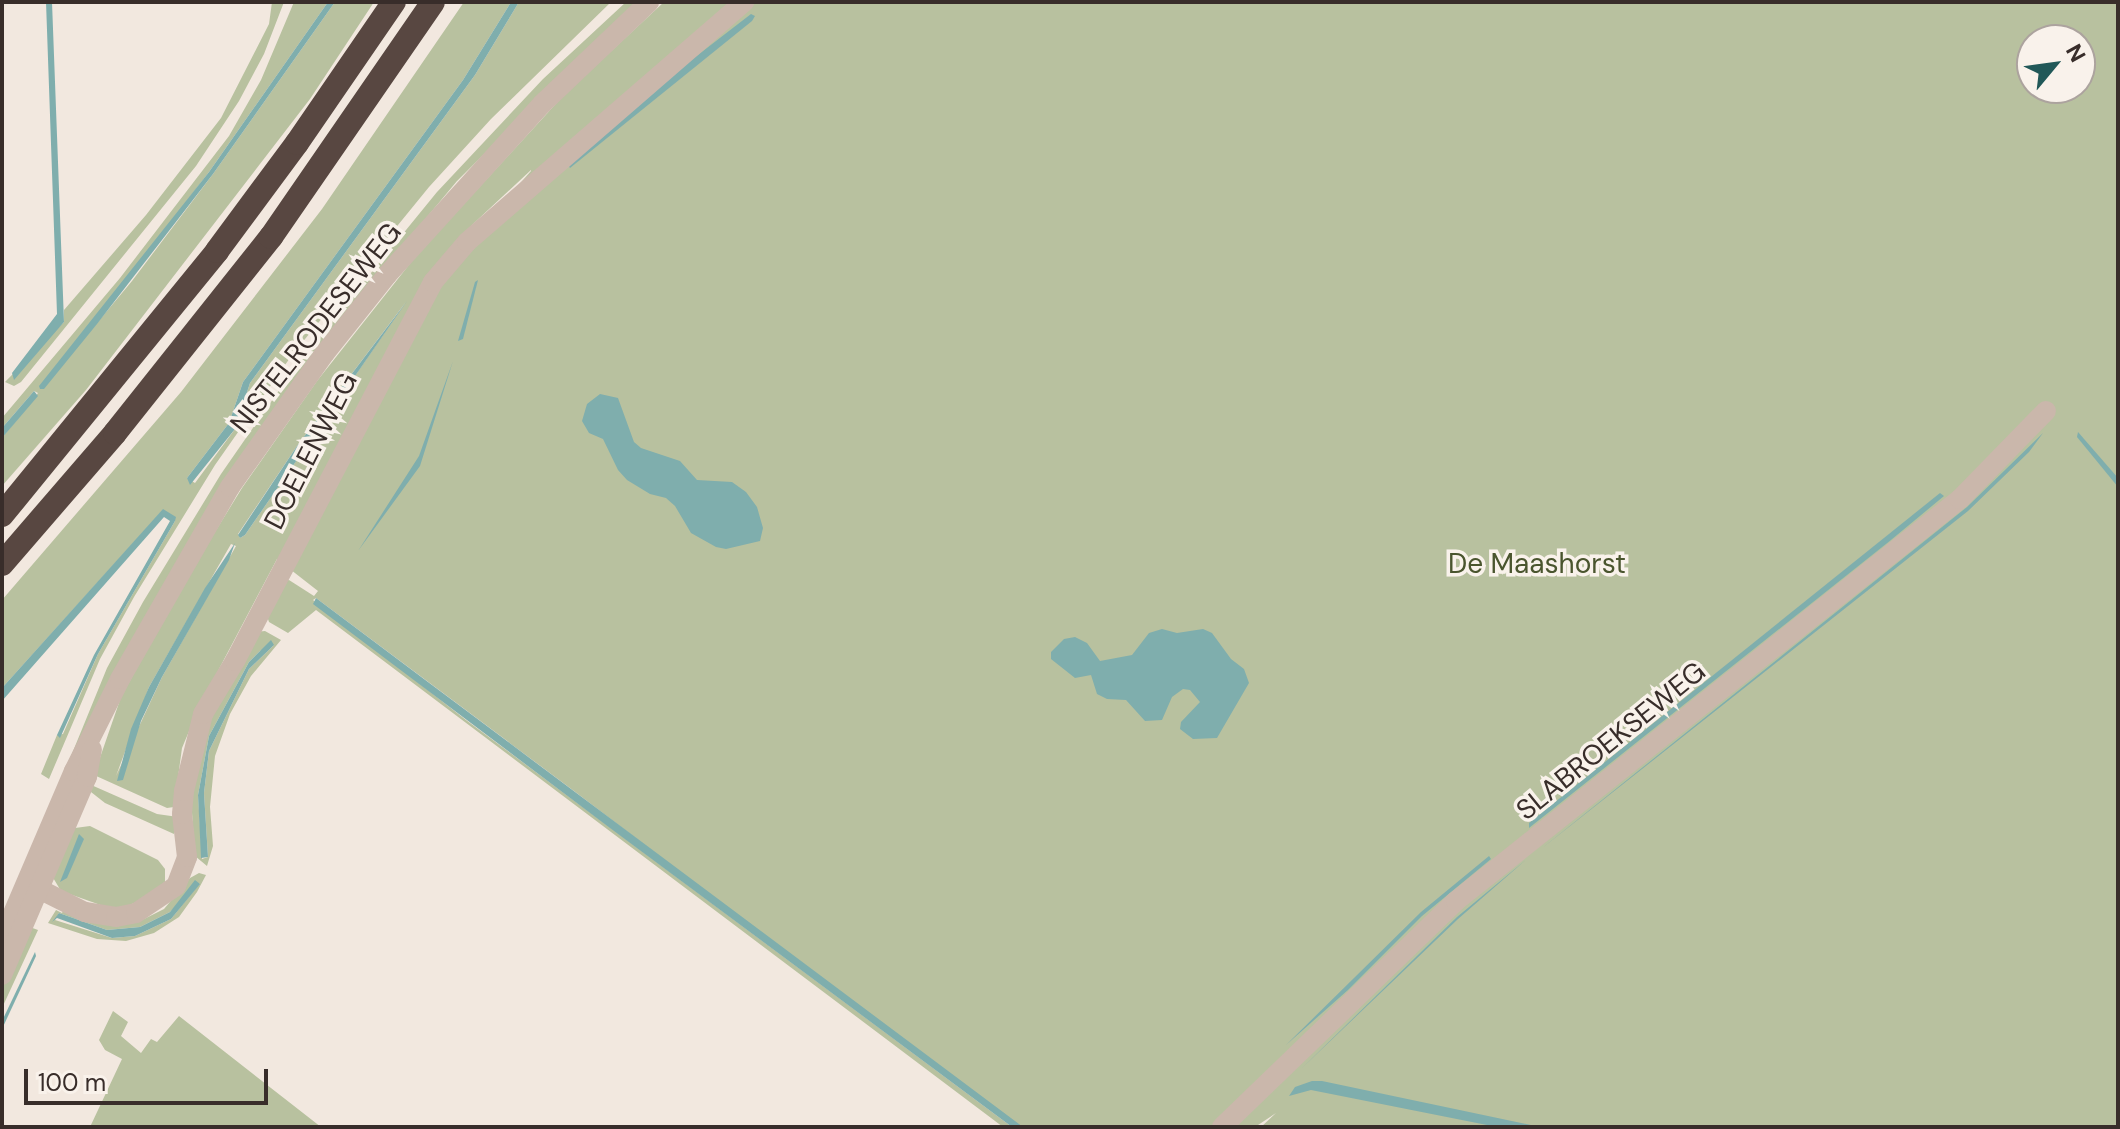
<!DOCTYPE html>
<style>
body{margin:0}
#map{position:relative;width:2120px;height:1129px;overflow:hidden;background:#f2e8df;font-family:"DM Sans",sans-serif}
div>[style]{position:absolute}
.green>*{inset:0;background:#b8c19f}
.water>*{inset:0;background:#7faead}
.minor>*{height:20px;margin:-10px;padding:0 10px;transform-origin:10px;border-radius:10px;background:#cab7ab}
.highway>*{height:24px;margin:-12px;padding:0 12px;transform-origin:12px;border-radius:12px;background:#584741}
span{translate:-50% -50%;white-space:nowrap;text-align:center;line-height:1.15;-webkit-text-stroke:7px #f9f2eb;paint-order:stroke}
.street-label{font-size:28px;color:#382d2a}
.park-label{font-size:28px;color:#4a552e}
.frame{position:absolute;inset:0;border:4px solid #382d2a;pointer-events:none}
.north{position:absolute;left:2016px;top:24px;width:80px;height:80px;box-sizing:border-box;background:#f9f2eb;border:2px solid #aca39e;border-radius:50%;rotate:61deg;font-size:22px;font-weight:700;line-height:32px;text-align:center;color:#382d2a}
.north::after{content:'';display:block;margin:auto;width:28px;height:36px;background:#215858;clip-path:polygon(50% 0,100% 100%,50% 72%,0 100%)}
.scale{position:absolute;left:24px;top:1069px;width:244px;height:36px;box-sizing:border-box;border:4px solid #382d2a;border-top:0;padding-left:10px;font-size:24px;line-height:28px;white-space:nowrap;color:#382d2a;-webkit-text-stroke:6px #f9f2eb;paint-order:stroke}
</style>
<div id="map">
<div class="green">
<div style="clip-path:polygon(272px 2px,284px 2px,264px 54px,239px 101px,196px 166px,21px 382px,14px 386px,5px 382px,64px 322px,64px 310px,146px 215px,221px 118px,269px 24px)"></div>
<div style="clip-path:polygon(294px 2px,328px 2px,209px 172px,42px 389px,132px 281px,213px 174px,335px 2px,374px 2px,310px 99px,86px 390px,2px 486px,2px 438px,38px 393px,34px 391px,2px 428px,2px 418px,120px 278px,229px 136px,261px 80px)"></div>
<div style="clip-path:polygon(464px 2px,511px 2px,463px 80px,243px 382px,229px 423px,187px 478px,195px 483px,235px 429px,250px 383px,475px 75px,519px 2px,611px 2px,491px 119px,429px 187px,292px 355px,215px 465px,134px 597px,100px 659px,49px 779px,41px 774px,57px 735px,63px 734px,98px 654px,175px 521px,163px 510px,2px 688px,2px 600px,181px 392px,322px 209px)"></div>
<div style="clip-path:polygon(626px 2px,637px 2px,457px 181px,343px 318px,69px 761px,107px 668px,143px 602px,221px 474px,300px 360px,437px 192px,543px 79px)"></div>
<div style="clip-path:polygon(evenodd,664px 2px,2118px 2px,2118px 1127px,1261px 1127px,1276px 1113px,1255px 1127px,1015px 1127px,574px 791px,316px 598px,313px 600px,466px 720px,1012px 1127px,1003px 1127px,316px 610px,288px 633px,269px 622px,266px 613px,281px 582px,289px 580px,314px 596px,318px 591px,277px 559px,200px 705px,182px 748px,174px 807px,167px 808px,94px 775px,121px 697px,183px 584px,242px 488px,317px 381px,416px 256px,564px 95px,664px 2px,2032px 40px,2080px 40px,2080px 88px,2032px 88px,2032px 40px,664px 2px,531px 170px,531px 171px,412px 305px,472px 225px,531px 170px,664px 2px,406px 302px,245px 535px,240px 538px,238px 534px,297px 446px,406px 302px,664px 2px,231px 544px,236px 546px,162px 677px,116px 776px,149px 687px,231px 544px)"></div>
<div style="clip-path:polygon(evenodd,265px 631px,281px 640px,251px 676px,230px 714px,215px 756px,210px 807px,213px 846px,207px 866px,195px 856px,192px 813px,192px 787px,203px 734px,255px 632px,265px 631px,274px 645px,249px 669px,209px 751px,204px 793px,208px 857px,202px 859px,198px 795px,209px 736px,249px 662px,260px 651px,274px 645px)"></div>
<div style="clip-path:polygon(89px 784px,157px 814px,178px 817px,174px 834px,105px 803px,91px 792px)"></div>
<div style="clip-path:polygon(90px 826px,158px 860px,165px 869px,165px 882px,145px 898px,123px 908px,109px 908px,61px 891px,52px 876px,75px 828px)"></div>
<div style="clip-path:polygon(evenodd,199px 873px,206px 875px,197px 892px,179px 917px,154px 933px,126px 941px,97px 939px,48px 923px,56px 910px,62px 913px,64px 909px,138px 922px,164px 909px,190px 878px,199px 873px,200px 883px,171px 919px,135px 936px,112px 938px,55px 920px,59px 913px,107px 930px,140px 927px,170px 912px,200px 883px)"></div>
<div style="clip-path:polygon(27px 926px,38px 930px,2px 1008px,2px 985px)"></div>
<div style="clip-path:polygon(113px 1011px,128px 1022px,121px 1036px,141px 1053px,151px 1039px,157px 1042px,179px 1016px,321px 1127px,90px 1127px,122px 1059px,105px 1050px,99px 1040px)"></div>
</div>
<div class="water">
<div style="clip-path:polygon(46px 2px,52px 2px,64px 322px,14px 380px,12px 373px,57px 314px)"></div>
<div style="clip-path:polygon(328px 2px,335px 2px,213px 174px,97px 324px,44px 389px,40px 389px,39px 386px,209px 172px)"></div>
<div style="clip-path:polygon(511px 2px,519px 2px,475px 75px,250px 383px,235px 429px,190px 485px,187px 478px,229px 423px,243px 382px,463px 80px)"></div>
<div style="clip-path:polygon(751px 14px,755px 16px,752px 21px,570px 168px,567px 163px,646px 95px)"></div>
<div style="clip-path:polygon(478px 280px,463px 339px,458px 341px,475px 282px)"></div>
<div style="clip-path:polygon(407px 301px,245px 535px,240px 538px,238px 535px,297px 446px)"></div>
<div style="clip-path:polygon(453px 361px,420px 466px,358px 551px,419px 456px)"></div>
<div style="clip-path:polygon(34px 391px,38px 396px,2px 438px,2px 428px)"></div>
<div style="clip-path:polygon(600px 394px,618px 398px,634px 442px,641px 448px,680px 461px,697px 480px,732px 482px,746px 492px,757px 507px,763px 528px,760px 541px,726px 549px,716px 547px,691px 533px,675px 506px,666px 498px,650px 494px,627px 480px,618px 470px,603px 439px,589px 433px,582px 421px,587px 404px)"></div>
<div style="clip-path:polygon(2078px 432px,2118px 478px,2118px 487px,2077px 437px)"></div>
<div style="clip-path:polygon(2043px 433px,2029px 452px,1968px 511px,1541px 849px,1967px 507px)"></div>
<div style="clip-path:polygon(1940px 493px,1944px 496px,1891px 540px,1529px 828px,1529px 823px)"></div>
<div style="clip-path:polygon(163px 509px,176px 517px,175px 521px,98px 654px,60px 738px,57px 735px,94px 655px,170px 521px,164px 517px,2px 701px,2px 688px)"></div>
<div style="clip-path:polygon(235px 543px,229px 560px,162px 677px,141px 721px,123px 780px,117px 781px,131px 729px,149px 687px,205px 588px)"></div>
<div style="clip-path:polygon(316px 598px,428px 682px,1023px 1127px,1012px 1127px,610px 828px,313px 604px)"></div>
<div style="clip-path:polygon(1162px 629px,1177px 633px,1203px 629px,1212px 633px,1231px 659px,1244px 669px,1249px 683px,1217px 738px,1193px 739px,1180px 729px,1181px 722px,1200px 702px,1190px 690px,1183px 689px,1172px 697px,1162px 720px,1145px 721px,1126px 700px,1107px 699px,1097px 694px,1091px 675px,1075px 678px,1051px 659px,1051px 652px,1064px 639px,1075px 637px,1087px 643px,1100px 661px,1132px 655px,1149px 633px)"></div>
<div style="clip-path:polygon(271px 640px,274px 645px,249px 669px,209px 751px,204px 793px,208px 857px,201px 858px,198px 795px,209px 736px,249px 662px)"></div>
<div style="clip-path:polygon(79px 834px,84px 839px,67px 878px,60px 882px)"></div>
<div style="clip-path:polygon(1489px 856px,1491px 859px,1422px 916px,1348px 990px,1286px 1045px,1421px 912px)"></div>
<div style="clip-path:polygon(1527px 859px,1458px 919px,1301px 1069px,1457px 917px)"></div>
<div style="clip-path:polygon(195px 880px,200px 884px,171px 919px,135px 936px,112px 938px,57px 918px,52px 922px,59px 913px,107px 930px,140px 927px,170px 912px)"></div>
<div style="clip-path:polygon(35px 952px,36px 956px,2px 1029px,2px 1021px)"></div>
<div style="clip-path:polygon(1312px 1081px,1322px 1081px,1540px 1127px,1497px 1127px,1311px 1090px,1289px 1096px,1295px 1087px)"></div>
</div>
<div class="minor">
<div style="left:27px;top:883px;width:65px;rotate:26.6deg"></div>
<div style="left:85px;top:912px;width:31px;rotate:9deg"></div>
<div style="left:116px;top:917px;width:20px;rotate:-11deg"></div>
<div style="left:136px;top:913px;width:48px;rotate:-34deg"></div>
<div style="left:176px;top:886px;width:31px;rotate:-69deg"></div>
<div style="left:187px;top:857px;width:43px;rotate:-96.6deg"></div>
<div style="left:182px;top:814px;width:23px;rotate:-85deg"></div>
<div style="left:184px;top:791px;width:79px;rotate:-76.1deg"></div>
<div style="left:203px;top:714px;width:62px;rotate:-58.9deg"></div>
<div style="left:235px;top:661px;width:428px;rotate:-62.4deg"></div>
<div style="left:433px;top:282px;width:52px;rotate:-49.6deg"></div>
<div style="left:467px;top:242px;width:367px;rotate:-40.9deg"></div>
<div style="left:2px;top:939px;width:183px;rotate:-66.8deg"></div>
<div style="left:74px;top:771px;width:103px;rotate:-63.4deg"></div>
<div style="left:120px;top:679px;width:221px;rotate:-60.2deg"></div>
<div style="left:230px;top:487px;width:164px;rotate:-54.7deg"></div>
<div style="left:325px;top:353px;width:100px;rotate:-51.5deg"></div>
<div style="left:387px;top:275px;width:231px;rotate:-47.8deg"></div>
<div style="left:542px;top:104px;width:148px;rotate:-43.6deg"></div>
<div style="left:2px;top:975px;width:215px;rotate:-66.8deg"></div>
<div style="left:87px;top:777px;width:28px;rotate:-80deg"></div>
<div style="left:1222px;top:1127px;width:325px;rotate:-44deg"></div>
<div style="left:1456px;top:901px;width:645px;rotate:-38.58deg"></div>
<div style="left:1960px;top:499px;width:123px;rotate:-45.7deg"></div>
</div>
<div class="highway">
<div style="left:2px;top:515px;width:340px;rotate:-50.8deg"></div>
<div style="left:217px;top:251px;width:134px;rotate:-53.5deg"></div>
<div style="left:297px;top:143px;width:171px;rotate:-55.5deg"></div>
<div style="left:2px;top:564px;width:173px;rotate:-49.2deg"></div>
<div style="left:115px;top:433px;width:251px;rotate:-51.5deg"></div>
<div style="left:271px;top:237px;width:285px;rotate:-55.4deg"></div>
</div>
<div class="street-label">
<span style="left:316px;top:328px;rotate:-52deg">NISTELRODESEWEG</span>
<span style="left:311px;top:451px;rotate:-63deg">DOELENWEG</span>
<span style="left:1611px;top:741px;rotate:-39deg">SLABROEKSEWEG</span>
</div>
<div class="park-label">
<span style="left:1537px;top:564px">De Maashorst</span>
</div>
<div class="frame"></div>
<div class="north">N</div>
<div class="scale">100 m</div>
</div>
